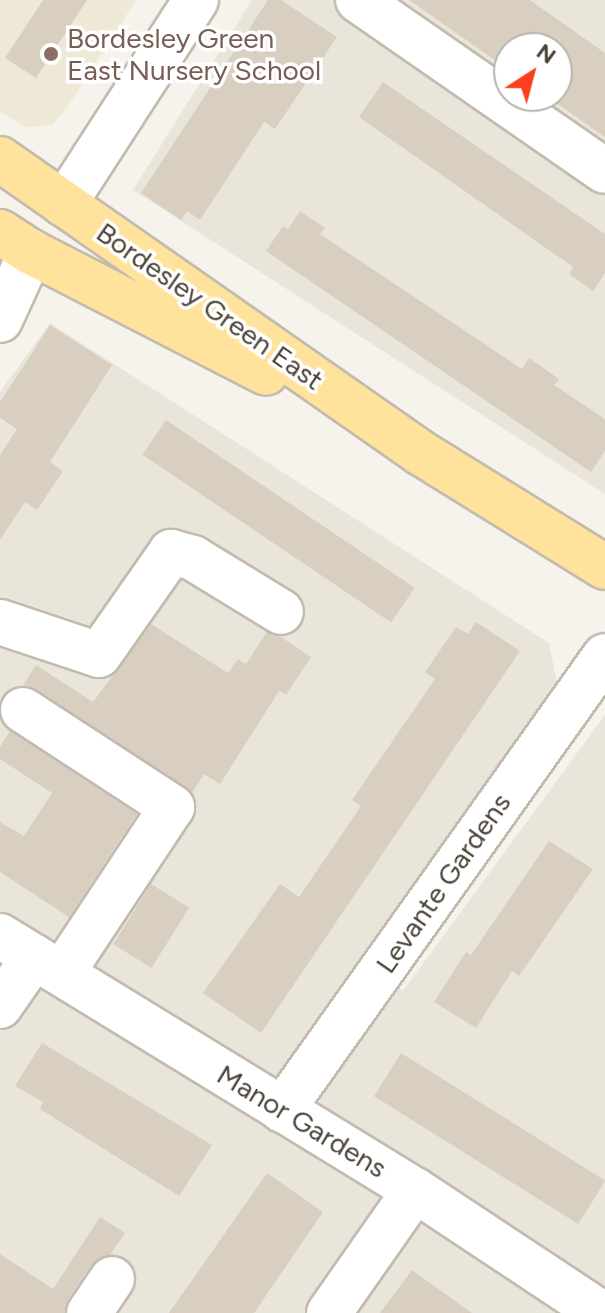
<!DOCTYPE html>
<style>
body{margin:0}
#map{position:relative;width:605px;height:1313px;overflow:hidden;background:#f6f3ec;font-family:Figtree,sans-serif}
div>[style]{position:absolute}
.residential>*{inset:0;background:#eae5da}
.education>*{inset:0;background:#efe8d6}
.building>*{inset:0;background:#d8cfc1;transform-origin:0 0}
.roads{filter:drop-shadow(2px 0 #c2bbae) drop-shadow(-2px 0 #c2bbae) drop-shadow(0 2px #c2bbae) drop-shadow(0 -2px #c2bbae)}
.minor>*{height:44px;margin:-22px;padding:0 22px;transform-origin:22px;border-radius:22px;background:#fff}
.major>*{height:44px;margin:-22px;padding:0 22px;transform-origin:22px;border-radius:22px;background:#ffe39c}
.dots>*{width:22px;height:22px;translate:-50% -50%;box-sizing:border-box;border:4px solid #fff;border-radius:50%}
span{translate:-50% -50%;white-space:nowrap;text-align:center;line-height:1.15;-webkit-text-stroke:7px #fff;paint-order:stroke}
.education-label{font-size:28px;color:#785e54}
.left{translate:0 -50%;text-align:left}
.street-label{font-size:28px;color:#4b4439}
.north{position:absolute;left:493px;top:32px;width:80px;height:80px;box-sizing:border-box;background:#fff;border:2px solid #b7b4b0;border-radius:50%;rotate:36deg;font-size:22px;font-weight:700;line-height:32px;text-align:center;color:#4b4439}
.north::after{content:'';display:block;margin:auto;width:28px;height:36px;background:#fc3f1d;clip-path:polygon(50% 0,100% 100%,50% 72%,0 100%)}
</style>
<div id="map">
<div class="residential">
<div style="clip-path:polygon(evenodd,252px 0,605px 0,605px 494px,133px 190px,252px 0,509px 48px,557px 48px,557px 96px,509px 96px,509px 48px)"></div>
<div style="clip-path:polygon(50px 323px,549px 643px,557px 683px,361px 958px,403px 991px,605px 715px,605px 1313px,0 1313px,0 392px)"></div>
</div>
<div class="education">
<div style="clip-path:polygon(0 0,136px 0,67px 108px,52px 125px,24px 127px,0 111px)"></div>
</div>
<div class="building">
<div style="clip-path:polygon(43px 0,87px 0,36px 78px,5px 58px)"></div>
<div style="clip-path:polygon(268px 0,281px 0,337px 37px,275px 129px,264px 122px,200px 220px,187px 211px,181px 220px,141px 193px)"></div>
<div style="clip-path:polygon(409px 0,530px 0,605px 53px,605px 137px,546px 96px,557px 96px,557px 48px,509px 48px,509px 70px)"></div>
<div style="clip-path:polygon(383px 82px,605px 234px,605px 273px,593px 291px,569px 274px,573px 267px,359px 117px)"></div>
<div style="clip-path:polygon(300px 211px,325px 228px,320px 234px,522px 369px,529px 358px,559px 379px,554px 385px,605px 419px,605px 451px,591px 472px,266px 251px,283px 226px,288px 229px)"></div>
<div style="clip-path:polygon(50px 325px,112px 365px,50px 462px,63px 471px,37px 510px,25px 502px,0 540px,0 455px,17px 429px,0 418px,0 402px)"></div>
<div style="left:166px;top:420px;width:300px;height:42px;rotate:34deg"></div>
<div style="clip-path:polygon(476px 622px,520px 651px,261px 1033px,203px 993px,280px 884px,299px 897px,361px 806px,352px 800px,435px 679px,425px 672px,456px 627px,468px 634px)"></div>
<div style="clip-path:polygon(151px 624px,228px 673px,238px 659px,246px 664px,267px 632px,281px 637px,311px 657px,286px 695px,279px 691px,220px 784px,204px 774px,192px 793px,37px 689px,23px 685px,36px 665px,93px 702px)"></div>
<div style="clip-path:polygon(10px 731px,137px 814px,69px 917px,0 872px,0 822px,24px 836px,52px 793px,0 759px,0 747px)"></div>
<div style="clip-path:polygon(549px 841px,593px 869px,519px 976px,512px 971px,476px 1028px,434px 1002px,466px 952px,471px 955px)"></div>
<div style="left:151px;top:884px;width:45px;height:71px;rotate:32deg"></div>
<div style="clip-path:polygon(42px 1043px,212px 1145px,179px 1196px,40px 1109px,43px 1102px,15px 1086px)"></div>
<div style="left:401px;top:1053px;width:241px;height:51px;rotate:32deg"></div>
<div style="clip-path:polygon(267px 1173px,323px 1212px,254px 1313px,169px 1313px)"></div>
<div style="clip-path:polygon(100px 1217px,125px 1233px,110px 1255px,91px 1265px,68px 1299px,64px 1313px,0 1313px,0 1254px,53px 1289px)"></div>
<div style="clip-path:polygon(412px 1270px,472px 1313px,380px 1313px)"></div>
</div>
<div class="roads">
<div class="minor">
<div style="left:358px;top:0;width:300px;rotate:34.7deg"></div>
<div style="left:64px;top:204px;width:243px;rotate:-57.1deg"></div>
<div style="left:0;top:320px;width:75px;rotate:-65.5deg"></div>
<div style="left:0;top:622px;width:104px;rotate:18.4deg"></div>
<div style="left:99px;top:655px;width:126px;rotate:-55deg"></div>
<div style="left:171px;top:552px;width:23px;rotate:15deg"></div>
<div style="left:193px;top:558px;width:103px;rotate:31.5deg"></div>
<div style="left:23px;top:710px;width:178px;rotate:33.1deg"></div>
<div style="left:172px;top:807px;width:199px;rotate:123.5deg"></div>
<div style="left:0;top:936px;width:487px;rotate:31.5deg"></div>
<div style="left:415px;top:1190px;width:223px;rotate:33.5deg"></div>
<div style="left:0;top:1006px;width:60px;rotate:-55.2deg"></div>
<div style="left:282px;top:1110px;width:557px;rotate:-54.57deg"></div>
<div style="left:89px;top:1313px;width:41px;rotate:-55.9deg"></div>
<div style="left:329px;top:1313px;width:150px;rotate:-55deg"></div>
</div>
<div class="major">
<div style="left:0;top:159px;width:513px;rotate:34.93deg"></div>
<div style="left:421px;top:453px;width:216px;rotate:31.8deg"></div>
<div style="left:0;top:232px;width:37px;rotate:33deg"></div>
<div style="left:31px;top:252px;width:264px;rotate:27.2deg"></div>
</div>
</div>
<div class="dots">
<div style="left:51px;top:54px;background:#8d6e63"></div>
</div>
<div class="education-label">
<span class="left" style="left:67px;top:54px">Bordesley Green<br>East Nursery School</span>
</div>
<div class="street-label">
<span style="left:210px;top:306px;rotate:35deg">Bordesley Green East</span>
<span style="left:443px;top:883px;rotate:-55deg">Levante Gardens</span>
<span style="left:302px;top:1121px;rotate:31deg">Manor Gardens</span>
</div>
<div class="north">N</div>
</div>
